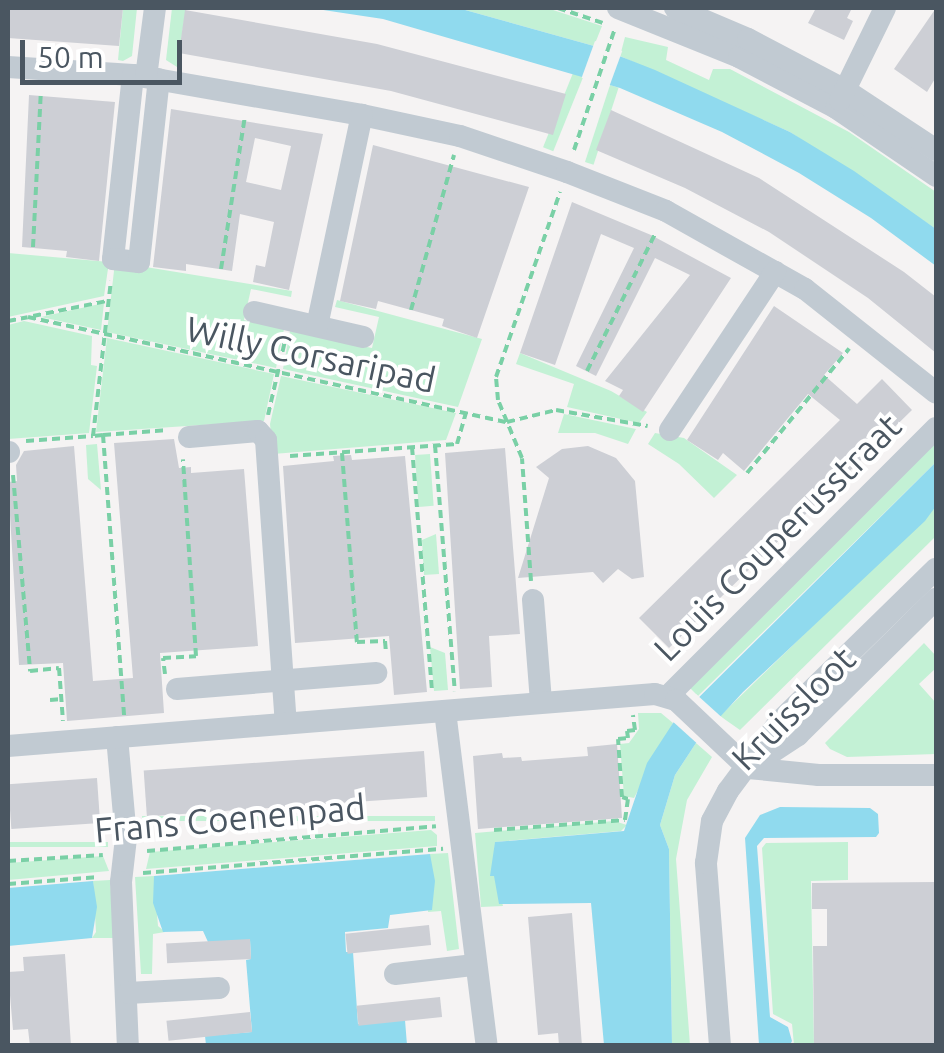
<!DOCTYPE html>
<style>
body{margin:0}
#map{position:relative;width:944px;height:1053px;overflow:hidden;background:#f5f3f3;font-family:Ubuntu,sans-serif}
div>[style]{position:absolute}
.green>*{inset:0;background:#c3f1d5;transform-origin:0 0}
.water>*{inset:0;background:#90daee}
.pier>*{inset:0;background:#f5f3f3;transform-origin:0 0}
.building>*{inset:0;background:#cdcfd5;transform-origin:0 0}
.path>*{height:4px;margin-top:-2px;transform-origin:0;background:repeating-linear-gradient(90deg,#7ad0a6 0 8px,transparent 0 13px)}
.minor>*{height:22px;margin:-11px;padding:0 11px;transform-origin:11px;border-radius:11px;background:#c1cad2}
span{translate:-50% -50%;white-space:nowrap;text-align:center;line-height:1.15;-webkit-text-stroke:8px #fff;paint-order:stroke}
.street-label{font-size:35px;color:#4a5661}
.frame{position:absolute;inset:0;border:10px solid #4a5661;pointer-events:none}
.scale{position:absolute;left:20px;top:40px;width:162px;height:45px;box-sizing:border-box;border:5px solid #4a5661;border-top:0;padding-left:12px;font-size:30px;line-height:35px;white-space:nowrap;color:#4a5661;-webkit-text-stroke:8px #fff;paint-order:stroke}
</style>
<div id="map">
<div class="green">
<div style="clip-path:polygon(123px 8px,137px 8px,132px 56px,123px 61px,118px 60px)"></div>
<div style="clip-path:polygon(172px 8px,186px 8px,177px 67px,166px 60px)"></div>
<div style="clip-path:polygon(458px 8px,547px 8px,602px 26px,594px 46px)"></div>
<div style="clip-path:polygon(625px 37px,668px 47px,666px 60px,709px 80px,713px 69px,730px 69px,849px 132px,936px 192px,936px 229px,790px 132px,620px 56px)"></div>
<div style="left:573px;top:73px;width:11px;height:80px;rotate:22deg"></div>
<div style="left:610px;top:85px;width:9px;height:81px;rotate:18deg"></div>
<div style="clip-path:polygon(8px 253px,109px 262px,104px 296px,8px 317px)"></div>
<div style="clip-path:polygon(115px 262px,292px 291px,291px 297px,251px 289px,244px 320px,284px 329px,276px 368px,107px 332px)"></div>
<div style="clip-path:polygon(337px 300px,482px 339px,458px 407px,283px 369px,290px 331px,372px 348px,379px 317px,335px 307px)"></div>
<div style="clip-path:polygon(104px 303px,101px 330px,41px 317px)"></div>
<div style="clip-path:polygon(24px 321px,92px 336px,91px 365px,97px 366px,89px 433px,8px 439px,8px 325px)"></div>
<div style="clip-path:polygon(107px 338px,274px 374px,264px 421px,96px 432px)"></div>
<div style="clip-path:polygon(520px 353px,611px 391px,647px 412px,639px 423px,567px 407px,574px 384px,516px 364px)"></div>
<div style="clip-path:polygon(281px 376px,456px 413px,446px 440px,273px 454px,270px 424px)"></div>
<div style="clip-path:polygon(564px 414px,636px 429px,628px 444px,595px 433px,558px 433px)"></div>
<div style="clip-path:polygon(655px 433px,684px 438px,737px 475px,714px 498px,679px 464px,648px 444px)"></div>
<div style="clip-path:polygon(936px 440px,936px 462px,698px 696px,689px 687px)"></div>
<div style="clip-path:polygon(97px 444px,101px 490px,88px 479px,86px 445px)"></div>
<div style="left:430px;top:454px;width:52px;height:15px;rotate:86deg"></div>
<div style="clip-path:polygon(936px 506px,936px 536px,740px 730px,720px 716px)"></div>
<div style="clip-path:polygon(436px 534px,439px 574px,424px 575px,422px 540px)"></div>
<div style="clip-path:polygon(924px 643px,936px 656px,936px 668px,919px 684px,936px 703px,936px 754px,847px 757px,830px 749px,825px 743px)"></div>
<div style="clip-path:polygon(430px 647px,445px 653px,448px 690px,434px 691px)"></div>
<div style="clip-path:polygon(638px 713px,661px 713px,673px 723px,634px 798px,624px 796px,620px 744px,629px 743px,639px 729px)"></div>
<div style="clip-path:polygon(696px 743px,712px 757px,687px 800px,676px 859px,690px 1045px,672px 1045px,669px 849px,660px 825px,675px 775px)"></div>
<div style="left:435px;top:816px;width:5px;height:293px;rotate:90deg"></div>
<div style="clip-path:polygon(614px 821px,627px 825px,621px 831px,495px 842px,494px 872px,503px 906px,481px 907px,475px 833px)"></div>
<div style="clip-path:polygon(431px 830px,437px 835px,437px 846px,146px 869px,150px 852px)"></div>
<div style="left:108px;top:842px;width:5px;height:100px;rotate:90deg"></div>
<div style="clip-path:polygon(848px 842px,848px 880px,811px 881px,814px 1045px,794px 1045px,792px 1024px,773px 1014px,762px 848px,766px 843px)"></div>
<div style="clip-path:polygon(448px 853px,459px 949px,447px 951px,441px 911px,428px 912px,430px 854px)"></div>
<div style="clip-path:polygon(103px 856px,109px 871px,8px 880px,8px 863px)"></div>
<div style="clip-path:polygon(154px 876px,158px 926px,165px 932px,153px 934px,152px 974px,141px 974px,135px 877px)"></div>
<div style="clip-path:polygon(110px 880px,115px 938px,92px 938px,96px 932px,93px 881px)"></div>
</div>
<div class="water">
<div style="clip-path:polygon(310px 8px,458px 8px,594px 46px,655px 70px,790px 132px,854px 171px,936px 229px,936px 266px,871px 218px,799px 173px,722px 132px,620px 88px,383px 19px)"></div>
<div style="clip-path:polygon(936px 462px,936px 506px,925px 521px,743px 692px,696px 743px,675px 775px,660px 825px,669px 849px,672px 1045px,604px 1045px,591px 903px,499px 904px,494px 876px,490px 876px,495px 842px,624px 831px,647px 763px,673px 723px)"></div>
<div style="clip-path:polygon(780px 807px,870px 808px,878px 814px,879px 833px,876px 837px,764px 838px,757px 846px,770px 1017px,788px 1027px,792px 1041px,790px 1045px,759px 1045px,745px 838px,760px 815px)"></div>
<div style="clip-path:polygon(430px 854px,435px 881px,432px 910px,390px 915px,388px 928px,345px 932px,346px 952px,353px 952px,358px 1024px,405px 1020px,407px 1045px,206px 1045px,205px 1036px,252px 1032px,246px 960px,251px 959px,250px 940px,208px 942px,203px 931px,163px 932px,153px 903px,154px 876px)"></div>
<div style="clip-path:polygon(93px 881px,97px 907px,92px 938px,8px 946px,8px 888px)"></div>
</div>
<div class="pier">
<div style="left:595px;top:41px;width:29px;height:39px;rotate:20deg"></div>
<div style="left:696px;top:694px;width:38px;height:36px;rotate:42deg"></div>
</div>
<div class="building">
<div style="clip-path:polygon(8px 8px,123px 8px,119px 46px,8px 38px)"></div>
<div style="clip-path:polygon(816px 8px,852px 8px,847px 18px,853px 21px,844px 40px,808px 23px)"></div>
<div style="clip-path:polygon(936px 8px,936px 77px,927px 92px,894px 69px)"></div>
<div style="clip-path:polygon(185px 10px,377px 44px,566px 94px,553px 135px,391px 91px,179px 53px)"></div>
<div style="clip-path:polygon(29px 95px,115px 102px,99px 261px,66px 257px,67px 251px,22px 247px)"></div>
<div style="clip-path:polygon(evenodd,171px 109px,323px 134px,289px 290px,253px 282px,256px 265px,265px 267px,274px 222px,240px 214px,232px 271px,186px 264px,186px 271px,153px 267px,171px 109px,255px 138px,291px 146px,281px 190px,246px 182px,255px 138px)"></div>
<div style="clip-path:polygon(611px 110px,759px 178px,904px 272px,936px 297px,936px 353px,868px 298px,769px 232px,685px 188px,596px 150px)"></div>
<div style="clip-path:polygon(373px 145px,529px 187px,477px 338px,442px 326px,444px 319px,378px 301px,376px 309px,340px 301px)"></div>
<div style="clip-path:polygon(572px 202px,651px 235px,731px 278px,643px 412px,619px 396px,623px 390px,605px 381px,690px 275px,655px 258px,596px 376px,576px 366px,634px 248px,601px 234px,555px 365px,520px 353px)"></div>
<div style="clip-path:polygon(774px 306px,843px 353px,824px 375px,857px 404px,882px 379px,912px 410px,669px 648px,639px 618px,840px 420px,808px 394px,744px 471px,723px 453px,718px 460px,687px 440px)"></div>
<div style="clip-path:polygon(174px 439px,179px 468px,191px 467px,191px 473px,244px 469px,258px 646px,160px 653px,164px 713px,67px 721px,63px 663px,19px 665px,8px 482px,17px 481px,16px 465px,24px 451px,74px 446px,93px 681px,133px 678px,114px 443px)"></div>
<div style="clip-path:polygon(588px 446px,616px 458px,635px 481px,644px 577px,632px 579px,618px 569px,603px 583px,593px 572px,518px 578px,549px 478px,536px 467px,562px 449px)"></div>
<div style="clip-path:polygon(505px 448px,520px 634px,489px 636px,492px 687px,460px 689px,445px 453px)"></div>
<div style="clip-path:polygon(351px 455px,352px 460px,405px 456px,427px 692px,394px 695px,389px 636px,295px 643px,283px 466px,334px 461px,333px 456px)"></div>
<div style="clip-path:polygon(617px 744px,622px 818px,478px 829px,473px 756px,502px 753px,503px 758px,521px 757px,522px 761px,588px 756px,587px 747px)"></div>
<div style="left:424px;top:751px;width:46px;height:281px;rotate:86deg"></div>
<div style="left:97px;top:778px;width:45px;height:89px;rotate:86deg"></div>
<div style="clip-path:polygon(936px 882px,936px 1046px,814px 1046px,813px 946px,827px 946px,827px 909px,812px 909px,812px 883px)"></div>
<div style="clip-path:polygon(572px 913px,582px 1046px,559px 1046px,558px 1033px,538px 1035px,528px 917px)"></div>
<div style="left:429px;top:925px;width:20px;height:84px;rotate:84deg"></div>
<div style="left:250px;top:939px;width:20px;height:84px;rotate:87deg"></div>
<div style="clip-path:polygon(65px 954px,71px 1046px,30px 1046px,28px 1029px,13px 1030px,8px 972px,24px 971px,23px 957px)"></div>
<div style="left:440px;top:997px;width:20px;height:84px;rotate:84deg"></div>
<div style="left:250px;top:1012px;width:20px;height:84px;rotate:84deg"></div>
</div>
<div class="path">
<div style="left:558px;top:8px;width:47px;rotate:18.4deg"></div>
<div style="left:574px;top:150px;width:126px;rotate:-71.4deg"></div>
<div style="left:33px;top:247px;width:156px;rotate:-87.1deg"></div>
<div style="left:221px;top:269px;width:155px;rotate:-81.1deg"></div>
<div style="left:411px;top:310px;width:161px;rotate:-74.5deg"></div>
<div style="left:33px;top:316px;width:76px;rotate:-11.5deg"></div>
<div style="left:8px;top:321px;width:20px;rotate:-11deg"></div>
<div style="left:28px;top:317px;width:490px;rotate:12.4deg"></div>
<div style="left:507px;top:422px;width:50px;rotate:-13.8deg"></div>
<div style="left:556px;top:410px;width:93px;rotate:9.9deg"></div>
<div style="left:587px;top:371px;width:155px;rotate:-63.6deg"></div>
<div style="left:268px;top:415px;width:76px;rotate:-77.1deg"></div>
<div style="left:103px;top:435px;width:281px;rotate:85.7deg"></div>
<div style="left:103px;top:435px;width:10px;rotate:174deg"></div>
<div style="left:93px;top:436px;width:156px;rotate:-83.4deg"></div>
<div style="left:103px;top:435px;width:65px;rotate:-4.4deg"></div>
<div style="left:26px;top:441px;width:67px;rotate:-4.3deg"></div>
<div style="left:435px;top:445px;width:247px;rotate:85.4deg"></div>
<div style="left:412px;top:447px;width:246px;rotate:85.3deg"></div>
<div style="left:342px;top:453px;width:190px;rotate:85.5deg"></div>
<div style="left:357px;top:642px;width:28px;rotate:-2deg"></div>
<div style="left:385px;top:641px;width:12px;rotate:85deg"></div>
<div style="left:290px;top:456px;width:167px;rotate:-4.1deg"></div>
<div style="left:457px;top:444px;width:33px;rotate:-74deg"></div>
<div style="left:747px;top:473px;width:161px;rotate:-50.6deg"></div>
<div style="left:13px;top:475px;width:197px;rotate:85deg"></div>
<div style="left:30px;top:671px;width:29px;rotate:-6deg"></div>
<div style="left:59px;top:668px;width:53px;rotate:85.7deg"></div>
<div style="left:531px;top:581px;width:123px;rotate:-94.2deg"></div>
<div style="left:522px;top:458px;width:63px;rotate:-112.5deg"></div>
<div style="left:498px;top:400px;width:23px;rotate:-95deg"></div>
<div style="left:496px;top:377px;width:196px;rotate:-70.9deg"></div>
<div style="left:165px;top:674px;width:16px;rotate:-97deg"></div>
<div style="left:163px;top:658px;width:33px;rotate:-3deg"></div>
<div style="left:196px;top:656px;width:197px;rotate:-93.8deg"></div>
<div style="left:50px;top:700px;width:12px;rotate:-5deg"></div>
<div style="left:494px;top:830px;width:131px;rotate:-4.4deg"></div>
<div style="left:625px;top:820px;width:21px;rotate:-82deg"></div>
<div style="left:628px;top:799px;width:6px;rotate:-162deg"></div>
<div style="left:622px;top:797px;width:58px;rotate:-93.9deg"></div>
<div style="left:618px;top:739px;width:10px;rotate:-6deg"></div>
<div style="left:628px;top:738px;width:7px;rotate:-98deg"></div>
<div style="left:627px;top:731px;width:8px;rotate:-7deg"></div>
<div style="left:635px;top:730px;width:15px;rotate:-98deg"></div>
<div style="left:147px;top:851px;width:290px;rotate:-4.9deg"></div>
<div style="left:8px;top:861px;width:95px;rotate:-3.6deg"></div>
<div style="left:143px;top:873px;width:301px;rotate:-4.6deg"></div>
<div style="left:8px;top:884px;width:91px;rotate:-4.4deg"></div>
</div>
<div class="minor">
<div style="left:618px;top:8px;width:131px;rotate:22deg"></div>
<div style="left:739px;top:57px;width:110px;rotate:27.7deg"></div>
<div style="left:836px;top:108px;width:121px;rotate:34.2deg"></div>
<div style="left:675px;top:8px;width:79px;rotate:23deg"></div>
<div style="left:748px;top:39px;width:110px;rotate:27.7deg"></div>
<div style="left:845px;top:90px;width:109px;rotate:33.4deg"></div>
<div style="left:8px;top:67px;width:125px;rotate:3.7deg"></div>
<div style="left:133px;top:75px;width:232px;rotate:9.9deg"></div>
<div style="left:362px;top:115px;width:100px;rotate:12.1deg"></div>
<div style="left:460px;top:136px;width:113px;rotate:18.6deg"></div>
<div style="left:567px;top:172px;width:106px;rotate:21.5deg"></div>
<div style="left:666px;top:211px;width:159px;rotate:29.3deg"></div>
<div style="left:805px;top:289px;width:167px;rotate:38.4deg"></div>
<div style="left:133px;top:75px;width:185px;rotate:96.2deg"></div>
<div style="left:113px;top:259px;width:26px;rotate:7deg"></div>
<div style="left:139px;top:262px;width:184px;rotate:-83.8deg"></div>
<div style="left:146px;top:77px;width:70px;rotate:-82.6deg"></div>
<div style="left:840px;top:100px;width:102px;rotate:-63.9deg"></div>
<div style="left:254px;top:312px;width:112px;rotate:12.9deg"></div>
<div style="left:317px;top:326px;width:216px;rotate:-78deg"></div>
<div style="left:670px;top:430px;width:190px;rotate:-56.4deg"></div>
<div style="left:189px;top:437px;width:69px;rotate:-5deg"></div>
<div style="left:258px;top:431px;width:12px;rotate:48deg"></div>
<div style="left:266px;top:440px;width:284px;rotate:86deg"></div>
<div style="left:8px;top:452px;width:1px"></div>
<div style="left:533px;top:600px;width:102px;rotate:85.5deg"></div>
<div style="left:177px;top:689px;width:200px;rotate:-4.6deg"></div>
<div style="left:668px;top:696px;width:379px;rotate:-45deg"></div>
<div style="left:445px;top:711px;width:338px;rotate:82.9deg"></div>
<div style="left:117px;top:737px;width:101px;rotate:84.9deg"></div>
<div style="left:126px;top:838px;width:44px;rotate:96.5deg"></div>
<div style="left:121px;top:882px;width:164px;rotate:87.6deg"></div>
<div style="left:8px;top:746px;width:649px;rotate:-4.6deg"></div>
<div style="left:655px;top:694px;width:22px;rotate:16deg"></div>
<div style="left:676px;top:700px;width:99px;rotate:43.4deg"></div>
<div style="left:748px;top:768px;width:60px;rotate:-33.4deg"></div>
<div style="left:798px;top:735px;width:194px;rotate:-44.6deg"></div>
<div style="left:748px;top:768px;width:71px;rotate:5.6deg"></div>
<div style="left:819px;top:775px;width:117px"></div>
<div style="left:395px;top:974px;width:80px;rotate:-6.5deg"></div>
<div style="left:128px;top:993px;width:91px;rotate:-3.1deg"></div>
<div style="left:720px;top:1046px;width:184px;rotate:-94.4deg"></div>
<div style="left:706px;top:863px;width:42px;rotate:-81.9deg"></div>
<div style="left:712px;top:821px;width:34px;rotate:-62deg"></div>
<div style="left:728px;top:791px;width:87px;rotate:-53.4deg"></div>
<div style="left:780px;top:721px;width:218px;rotate:-44.3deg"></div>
</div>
<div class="street-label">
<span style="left:311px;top:354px;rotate:12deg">Willy Corsaripad</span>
<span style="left:777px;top:537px;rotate:-45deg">Louis Couperusstraat</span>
<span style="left:793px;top:708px;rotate:-45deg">Kruissloot</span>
<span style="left:230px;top:818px;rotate:-5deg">Frans Coenenpad</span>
</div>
<div class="frame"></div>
<div class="scale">50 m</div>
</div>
